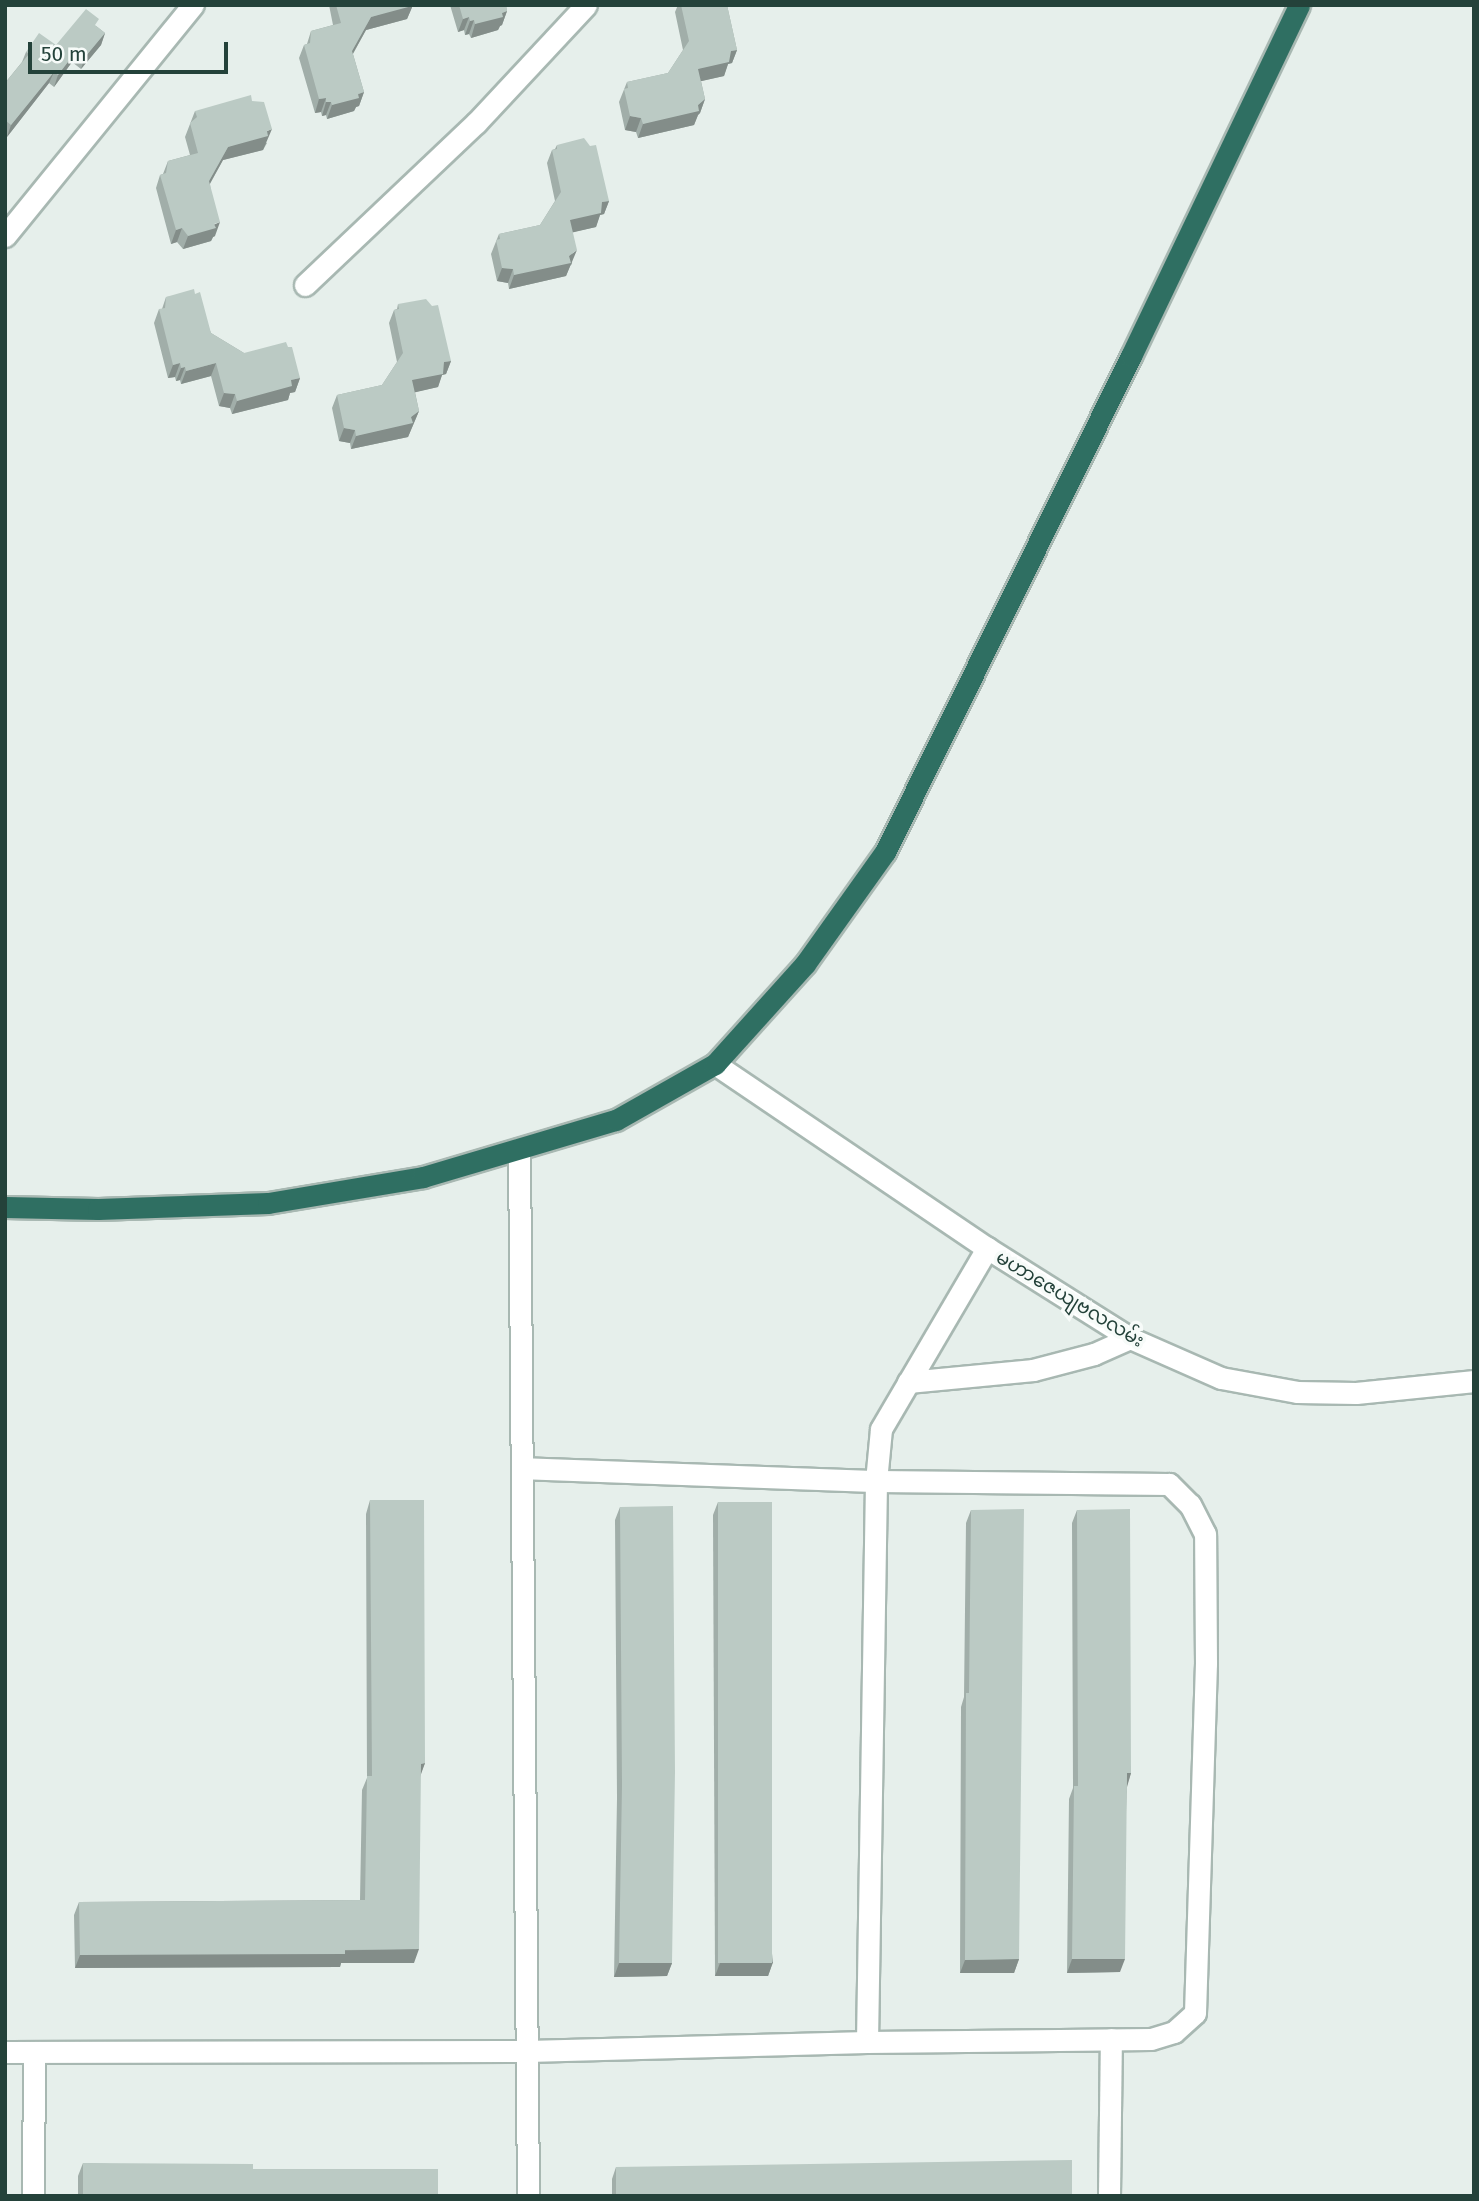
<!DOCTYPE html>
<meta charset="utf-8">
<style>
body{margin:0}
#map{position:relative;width:1479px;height:2201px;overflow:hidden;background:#e6efeb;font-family:"Fira Sans","Noto Sans Myanmar",sans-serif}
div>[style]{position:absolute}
.roads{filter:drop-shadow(2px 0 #a8b8b2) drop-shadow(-2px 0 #a8b8b2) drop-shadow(0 2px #a8b8b2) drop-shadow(0 -2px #a8b8b2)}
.street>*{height:21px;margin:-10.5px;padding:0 10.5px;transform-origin:10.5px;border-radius:10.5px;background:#fff}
.highway>*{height:21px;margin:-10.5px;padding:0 10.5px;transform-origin:10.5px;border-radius:10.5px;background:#2f6f62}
.wall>*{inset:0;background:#a1aea9}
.shaded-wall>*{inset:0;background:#838d89}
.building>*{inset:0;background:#bbcac4;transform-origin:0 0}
span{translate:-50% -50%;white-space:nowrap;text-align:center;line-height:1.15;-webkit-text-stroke:7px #f7fbf9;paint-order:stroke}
.street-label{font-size:19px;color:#24423a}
.frame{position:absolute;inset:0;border:7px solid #24423a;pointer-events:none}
.scale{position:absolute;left:28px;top:42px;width:200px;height:32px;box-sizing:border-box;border:4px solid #24423a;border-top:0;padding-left:9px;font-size:21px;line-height:24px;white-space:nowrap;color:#24423a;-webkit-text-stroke:5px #f7fbf9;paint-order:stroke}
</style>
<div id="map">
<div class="roads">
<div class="street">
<div style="left:5px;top:236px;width:298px;rotate:-50.9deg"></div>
<div style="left:305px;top:285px;width:236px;rotate:-43.5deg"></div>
<div style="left:476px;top:123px;width:161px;rotate:-47deg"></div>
<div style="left:715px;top:1064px;width:328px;rotate:34.1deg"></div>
<div style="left:987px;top:1248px;width:169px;rotate:32.2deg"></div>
<div style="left:1130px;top:1338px;width:99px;rotate:23.7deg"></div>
<div style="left:1221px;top:1378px;width:77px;rotate:10.4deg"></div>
<div style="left:1297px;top:1392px;width:59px;rotate:1deg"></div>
<div style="left:1356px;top:1393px;width:119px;rotate:-5.8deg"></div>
<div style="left:519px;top:1149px;width:1047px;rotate:89.51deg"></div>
<div style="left:908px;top:1382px;width:126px;rotate:-5.5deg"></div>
<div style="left:1033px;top:1370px;width:63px;rotate:-14.7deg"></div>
<div style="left:1094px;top:1354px;width:39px;rotate:-24deg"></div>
<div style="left:867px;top:2042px;width:561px;rotate:-89.08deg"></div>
<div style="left:876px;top:1481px;width:52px;rotate:-84.5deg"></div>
<div style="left:881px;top:1429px;width:210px;rotate:-59.6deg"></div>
<div style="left:5px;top:2052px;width:522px;rotate:-0.11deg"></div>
<div style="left:527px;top:2051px;width:340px;rotate:-1.5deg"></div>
<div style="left:867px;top:2042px;width:284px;rotate:-0.6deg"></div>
<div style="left:1151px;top:2039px;width:24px;rotate:-17deg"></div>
<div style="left:1174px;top:2032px;width:28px;rotate:-42deg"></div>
<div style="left:1195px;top:2013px;width:350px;rotate:-88.2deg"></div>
<div style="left:1206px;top:1663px;width:129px;rotate:-90.4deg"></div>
<div style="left:1205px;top:1534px;width:33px;rotate:-117deg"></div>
<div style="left:1190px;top:1505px;width:30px;rotate:-135deg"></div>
<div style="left:1169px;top:1484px;width:293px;rotate:-179.4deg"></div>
<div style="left:876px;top:1481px;width:354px;rotate:-177.9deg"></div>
<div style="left:33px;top:2196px;width:144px;rotate:-89.6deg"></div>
<div style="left:1109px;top:2196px;width:157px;rotate:-89.3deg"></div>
</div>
<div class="highway">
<div style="left:5px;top:1207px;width:93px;rotate:1.2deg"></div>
<div style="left:98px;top:1209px;width:170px;rotate:-2deg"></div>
<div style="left:268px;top:1203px;width:157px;rotate:-9.5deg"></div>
<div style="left:423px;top:1177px;width:201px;rotate:-16.5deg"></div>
<div style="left:616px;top:1120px;width:114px;rotate:-29.5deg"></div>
<div style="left:715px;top:1064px;width:135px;rotate:-48deg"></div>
<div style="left:805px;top:964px;width:138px;rotate:-54.5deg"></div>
<div style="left:885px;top:852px;width:554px;rotate:-63.62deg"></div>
<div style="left:1131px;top:356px;width:389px;rotate:-64.4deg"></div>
</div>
</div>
<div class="wall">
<div style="clip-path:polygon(329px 5px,413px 5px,407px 19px,366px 30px,353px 54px,364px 92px,359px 106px,356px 107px,354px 111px,327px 119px,326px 115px,322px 116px,321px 112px,315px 113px,299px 58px,304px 45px,307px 44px,311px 31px,333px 25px)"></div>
<div style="clip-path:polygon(450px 5px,506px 5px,507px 11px,502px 25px,500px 26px,498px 30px,471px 38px,469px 34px,465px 35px,464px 30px,458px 32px)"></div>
<div style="clip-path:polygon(678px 5px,727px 5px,737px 50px,732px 63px,728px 64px,724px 76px,701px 81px,705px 99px,700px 113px,698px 115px,694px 125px,638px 138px,636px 132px,625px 130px,619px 102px,627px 82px,668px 73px,683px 50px,675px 12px)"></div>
<div style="clip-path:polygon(96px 26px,105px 33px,101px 45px,81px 69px,72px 62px,54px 87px,49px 83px,7px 137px,5px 136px,5px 83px,22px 62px,26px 52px,56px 45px)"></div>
<div style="clip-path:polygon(195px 111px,267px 143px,263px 150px,223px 160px,210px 184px,215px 236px,213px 237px,211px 241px,183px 249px,177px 242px,171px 244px,156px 188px,160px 175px,163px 174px,168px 161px,190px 155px,185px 137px)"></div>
<div style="clip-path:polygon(557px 145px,609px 201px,604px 214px,600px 215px,596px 227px,573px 232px,572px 264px,570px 266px,566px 276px,509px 289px,508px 283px,497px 281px,491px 254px,499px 234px,540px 225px,555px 201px,547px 163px,552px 150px,555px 149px)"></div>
<div style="clip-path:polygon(195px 294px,211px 333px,244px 353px,300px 378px,295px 392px,290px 393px,288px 400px,232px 414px,230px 408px,219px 406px,211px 376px,181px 384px,180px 380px,176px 381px,175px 377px,168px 378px,154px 323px,159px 309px,162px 309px,166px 297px)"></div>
<div style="clip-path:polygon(398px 304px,451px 361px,446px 374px,442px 375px,438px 387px,415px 392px,419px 411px,408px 437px,351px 449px,350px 443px,339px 441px,332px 408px,337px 395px,382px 385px,397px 362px,389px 323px,394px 310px,397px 309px)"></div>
<div style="clip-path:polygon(370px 1500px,425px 1763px,420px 1775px,414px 1963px,341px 1963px,340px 1967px,75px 1968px,74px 1915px,79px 1902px,360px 1900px,362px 1790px,367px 1778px,366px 1514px)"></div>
<div style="clip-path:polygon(718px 1502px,773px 1962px,768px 1976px,715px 1976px,713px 1515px)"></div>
<div style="clip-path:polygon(620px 1507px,672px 1963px,667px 1976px,614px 1977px,617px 1798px,615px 1520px)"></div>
<div style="clip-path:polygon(971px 1510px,1019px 1959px,1014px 1973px,960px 1973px,961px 1707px,964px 1697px,966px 1523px)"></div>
<div style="clip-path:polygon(1077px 1510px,1131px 1773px,1127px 1785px,1120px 1972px,1067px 1973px,1069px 1799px,1073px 1788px,1072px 1523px)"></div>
<div style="clip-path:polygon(83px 2163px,253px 2169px,438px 2196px,78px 2196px,78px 2176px)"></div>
<div style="clip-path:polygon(616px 2167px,1072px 2196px,612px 2196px,612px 2179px)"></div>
</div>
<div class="shaded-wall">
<div style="clip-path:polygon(408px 5px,413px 5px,407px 19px,366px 30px,347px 64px,352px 51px,371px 17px)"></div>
<div style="clip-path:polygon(507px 11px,502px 25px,500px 26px,498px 30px,471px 38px,475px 24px)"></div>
<div style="clip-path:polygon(469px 17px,464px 30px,458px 32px,463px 19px)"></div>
<div style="clip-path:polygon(474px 20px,469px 34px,465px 35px,470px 21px)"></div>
<div style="clip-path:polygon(105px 33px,101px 45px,81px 69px,85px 57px)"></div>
<div style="clip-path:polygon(77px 50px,72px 62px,54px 87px,58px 75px)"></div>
<div style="clip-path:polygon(737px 50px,732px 63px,728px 64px,724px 76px,693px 83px,698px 69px,731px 51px)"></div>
<div style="clip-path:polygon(54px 72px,49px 83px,7px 137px,11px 125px)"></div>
<div style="clip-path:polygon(364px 92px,359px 106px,356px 107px,354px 111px,327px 119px,332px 105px)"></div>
<div style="clip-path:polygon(326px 98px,321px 112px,315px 113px,319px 99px)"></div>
<div style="clip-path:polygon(705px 99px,700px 113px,698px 115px,694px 125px,638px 138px,643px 124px,698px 105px)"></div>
<div style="clip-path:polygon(326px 102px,331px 102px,326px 115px,322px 116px)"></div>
<div style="clip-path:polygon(630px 116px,641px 118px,636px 132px,625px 130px)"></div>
<div style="clip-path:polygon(272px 129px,263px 150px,223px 160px,204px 194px,209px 181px,228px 147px)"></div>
<div style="clip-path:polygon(609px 201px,604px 214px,600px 215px,596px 227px,566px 234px,570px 220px,602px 202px)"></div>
<div style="clip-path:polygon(220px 222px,215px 236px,213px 237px,211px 241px,183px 249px,188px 236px)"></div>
<div style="clip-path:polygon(182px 228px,177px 242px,171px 244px,176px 230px)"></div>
<div style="clip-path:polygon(577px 250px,566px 276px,509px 289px,514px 275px,569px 256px)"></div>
<div style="clip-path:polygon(502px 268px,513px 269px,508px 283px,497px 281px)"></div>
<div style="clip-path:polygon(451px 361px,446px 374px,442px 375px,438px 387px,408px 394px,412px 380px,444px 362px)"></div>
<div style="clip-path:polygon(180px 363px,175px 377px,168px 378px,173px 365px)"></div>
<div style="clip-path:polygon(216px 363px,211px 376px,181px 384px,186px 371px)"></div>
<div style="clip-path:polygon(185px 367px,180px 380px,176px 381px,181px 368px)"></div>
<div style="clip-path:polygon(300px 378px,295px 392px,290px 393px,288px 400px,232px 414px,237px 401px,291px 380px)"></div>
<div style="clip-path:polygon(224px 393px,235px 394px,230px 408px,219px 406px)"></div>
<div style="clip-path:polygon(419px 411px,408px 437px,351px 449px,356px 436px,411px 417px)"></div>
<div style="clip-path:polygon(344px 428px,355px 430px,350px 443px,339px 441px)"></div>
<div style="clip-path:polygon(425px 1763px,420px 1777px,421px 1764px)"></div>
<div style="clip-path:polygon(1127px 1773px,1131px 1773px,1127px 1787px)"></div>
<div style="clip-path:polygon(419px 1949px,414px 1963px,341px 1963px,340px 1967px,75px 1968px,80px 1955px)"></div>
<div style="clip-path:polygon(1019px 1959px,1014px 1973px,960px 1973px,965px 1960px)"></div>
<div style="clip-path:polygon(1072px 1959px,1125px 1959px,1120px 1972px,1067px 1973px)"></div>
<div style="clip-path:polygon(773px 1962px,768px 1976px,715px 1976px,720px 1963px)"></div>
<div style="clip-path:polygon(619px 1963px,672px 1963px,667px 1976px,614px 1977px)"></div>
</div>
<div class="building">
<div style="clip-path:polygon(336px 5px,412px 6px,371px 17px,352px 51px,364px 92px,358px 94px,359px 98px,332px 105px,331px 102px,326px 102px,326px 98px,319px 99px,304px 45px,310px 43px,311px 31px,341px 23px)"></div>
<div style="clip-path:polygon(459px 5px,506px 5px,507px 11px,502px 13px,503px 17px,475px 24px,474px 20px,470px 21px,469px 17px,463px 19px)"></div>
<div style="clip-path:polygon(681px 5px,727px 5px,737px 50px,731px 51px,729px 62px,698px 69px,705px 99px,698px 105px,699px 111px,643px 124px,641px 118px,630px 116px,624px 89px,628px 88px,627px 82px,668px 73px,689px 41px)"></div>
<div style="clip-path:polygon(86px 9px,99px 19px,95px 25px,105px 33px,85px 57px,77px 50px,58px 75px,54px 72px,11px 125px,5px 120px,5px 83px,29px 54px,26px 52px,39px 33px,56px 45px)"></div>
<div style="clip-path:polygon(251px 95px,252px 101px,264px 102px,272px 129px,267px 131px,268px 136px,228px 147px,209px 181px,220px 222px,214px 224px,216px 228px,188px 236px,182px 228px,176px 230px,160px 175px,166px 173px,168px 161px,198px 153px,190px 123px,197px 117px,195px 111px)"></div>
<div style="clip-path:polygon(584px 138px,590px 146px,596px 145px,609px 201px,602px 202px,601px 213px,570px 220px,577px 250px,569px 256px,571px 263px,514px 275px,513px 269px,502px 268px,496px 240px,500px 239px,499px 234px,540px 225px,561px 192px,552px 150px,557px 149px,557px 145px)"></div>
<div style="clip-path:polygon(194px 289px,195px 294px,200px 292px,211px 333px,244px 353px,286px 342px,288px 347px,292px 347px,300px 378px,291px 380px,292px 386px,237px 401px,235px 394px,224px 393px,216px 363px,186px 371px,185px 367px,181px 368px,180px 363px,173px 365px,159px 309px,165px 308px,166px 297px)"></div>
<div style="clip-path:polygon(426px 299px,432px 306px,438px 305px,451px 361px,444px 362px,443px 374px,412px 380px,419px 411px,411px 417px,413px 423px,356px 436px,355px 430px,344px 428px,337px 395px,382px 385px,403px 353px,394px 310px,399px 309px,398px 304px)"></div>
<div style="clip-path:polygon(370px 1500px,424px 1500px,425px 1763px,421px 1764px,419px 1949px,345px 1950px,345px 1954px,80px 1955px,79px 1902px,365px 1900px,367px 1776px,372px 1776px)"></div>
<div style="left:718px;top:1502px;width:54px;height:461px"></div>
<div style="clip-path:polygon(673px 1506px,675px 1772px,672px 1963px,619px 1963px,622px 1785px,620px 1507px)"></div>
<div style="clip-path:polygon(1024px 1509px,1019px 1959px,965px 1960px,966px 1693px,969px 1693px,971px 1510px)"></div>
<div style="clip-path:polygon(1130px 1509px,1131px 1773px,1127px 1773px,1125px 1959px,1072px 1959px,1074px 1786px,1078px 1786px,1077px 1510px)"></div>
<div style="clip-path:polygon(1072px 2160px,1072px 2196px,616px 2196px,616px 2167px)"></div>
<div style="clip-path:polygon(83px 2163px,253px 2164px,253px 2169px,438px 2169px,438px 2196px,83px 2196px)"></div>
</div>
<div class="street-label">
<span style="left:1070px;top:1299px;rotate:31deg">မဟာဇေယျဗလလမ်း</span>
</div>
<div class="frame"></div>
<div class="scale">50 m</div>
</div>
